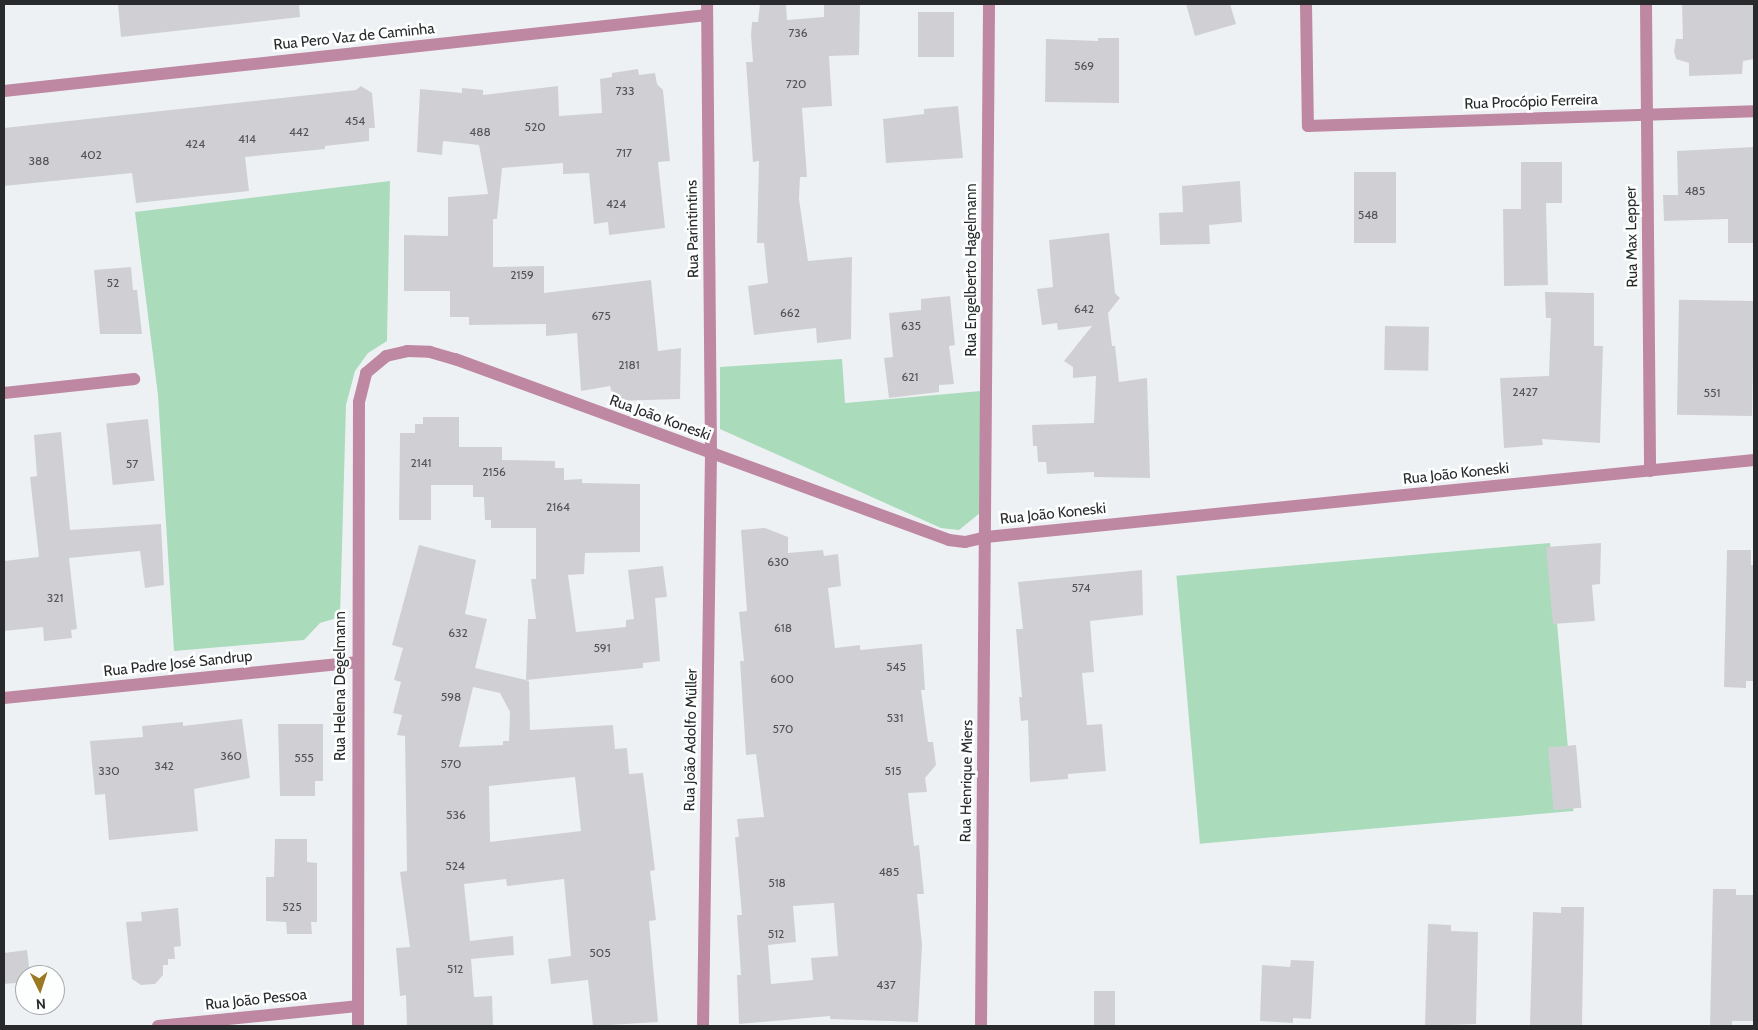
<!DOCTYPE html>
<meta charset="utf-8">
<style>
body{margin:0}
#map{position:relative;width:1758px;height:1030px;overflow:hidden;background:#edf1f4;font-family:Cabin,sans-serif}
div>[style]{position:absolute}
.green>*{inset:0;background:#aadbbb;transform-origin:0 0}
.building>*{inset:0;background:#d0d0d4;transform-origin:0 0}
.minor>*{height:12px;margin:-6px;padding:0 6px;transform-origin:6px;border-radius:6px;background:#be87a2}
span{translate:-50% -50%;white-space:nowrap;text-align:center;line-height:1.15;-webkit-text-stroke:5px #fdfefe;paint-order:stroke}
.number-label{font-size:12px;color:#535456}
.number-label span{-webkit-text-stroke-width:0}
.street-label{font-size:15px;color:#292a2c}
.frame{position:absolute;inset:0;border:5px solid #292a2c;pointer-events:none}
.north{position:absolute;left:15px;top:965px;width:50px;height:50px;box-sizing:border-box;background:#fdfefe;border:1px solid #a8a9aa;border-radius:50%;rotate:176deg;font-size:14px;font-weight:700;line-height:20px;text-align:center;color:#292a2c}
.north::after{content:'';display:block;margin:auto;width:18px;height:22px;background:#9a7922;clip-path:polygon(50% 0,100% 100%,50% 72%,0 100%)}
</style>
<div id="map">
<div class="green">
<div style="clip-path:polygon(390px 181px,387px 341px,368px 353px,355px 371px,346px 405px,340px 617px,320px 623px,304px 640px,174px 651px,158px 395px,135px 212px)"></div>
<div style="clip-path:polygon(842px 359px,845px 403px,981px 391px,980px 513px,959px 530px,941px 528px,720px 429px,720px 367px)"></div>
<div style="left:1550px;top:543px;width:269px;height:375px;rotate:85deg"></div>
</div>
<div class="building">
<div style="clip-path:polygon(118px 4px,299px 4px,300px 17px,121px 37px)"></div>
<div style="clip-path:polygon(760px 4px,786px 4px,787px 20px,824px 17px,824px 4px,860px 4px,859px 55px,829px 56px,832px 106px,802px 108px,807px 177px,800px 177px,799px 199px,808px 261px,852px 257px,851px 339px,817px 343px,816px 328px,754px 335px,748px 286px,768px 283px,764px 243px,757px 243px,759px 161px,753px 162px,746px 62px,753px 62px,751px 35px,752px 22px,758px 22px)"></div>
<div style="clip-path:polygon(1186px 4px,1230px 4px,1236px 24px,1195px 36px)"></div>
<div style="clip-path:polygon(1682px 4px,1754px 4px,1754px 59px,1743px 61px,1742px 74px,1689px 76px,1689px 63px,1676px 59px,1674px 51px,1676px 39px,1683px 39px)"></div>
<div style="left:954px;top:12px;width:45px;height:36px;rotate:90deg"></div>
<div style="clip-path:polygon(1098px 38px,1119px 38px,1119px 103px,1045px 102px,1046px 39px,1098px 41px)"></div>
<div style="clip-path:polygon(638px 69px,639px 75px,655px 73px,657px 84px,663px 90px,670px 161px,658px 162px,665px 228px,609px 235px,608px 222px,594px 224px,589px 173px,563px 174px,563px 163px,502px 168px,497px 219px,493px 219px,493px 267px,544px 266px,544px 293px,651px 280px,658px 351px,681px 348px,680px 399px,614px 401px,610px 386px,581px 391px,577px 333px,546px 336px,546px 324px,469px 325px,469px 317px,450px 317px,450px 291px,404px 291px,404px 235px,448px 236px,448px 197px,488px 194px,479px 145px,443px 141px,442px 155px,417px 152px,420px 89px,462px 93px,462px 88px,483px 90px,483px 95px,558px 86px,559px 116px,602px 113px,600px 79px,612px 77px,612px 73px)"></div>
<div style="clip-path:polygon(361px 86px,372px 93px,375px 128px,369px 128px,369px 141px,325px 146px,325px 149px,245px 157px,249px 191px,136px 203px,132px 173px,4px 186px,4px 128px,356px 90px)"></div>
<div style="clip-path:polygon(958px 106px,963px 158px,886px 163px,883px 119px,924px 114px,924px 109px)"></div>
<div style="clip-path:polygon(1754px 147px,1754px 243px,1728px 243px,1728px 219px,1664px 221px,1663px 195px,1678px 195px,1677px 151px)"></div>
<div style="clip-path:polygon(1521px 162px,1562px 162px,1562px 203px,1546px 203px,1548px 285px,1504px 286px,1503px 209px,1521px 209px)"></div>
<div style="left:1354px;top:172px;width:42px;height:71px"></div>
<div style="clip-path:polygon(1240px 181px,1242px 222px,1209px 225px,1210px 244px,1160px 245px,1159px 213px,1183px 212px,1182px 186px)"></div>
<div style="clip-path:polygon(1109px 233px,1115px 293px,1120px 298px,1108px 313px,1112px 346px,1115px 346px,1119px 382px,1147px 378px,1150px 478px,1094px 477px,1094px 472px,1047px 474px,1046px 462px,1038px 462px,1037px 446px,1033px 446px,1032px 425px,1094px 423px,1096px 376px,1073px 378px,1073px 367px,1064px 361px,1092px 326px,1058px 330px,1057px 323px,1042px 325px,1037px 289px,1053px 287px,1049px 240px)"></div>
<div style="clip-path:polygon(131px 267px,133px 290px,137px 290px,142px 334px,100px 334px,94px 270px)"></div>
<div style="clip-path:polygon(1545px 292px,1594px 293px,1594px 346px,1603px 346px,1600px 443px,1542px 439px,1543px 445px,1504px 448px,1500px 378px,1549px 376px,1551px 318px,1546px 318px)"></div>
<div style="clip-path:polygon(950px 296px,955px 345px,949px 346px,954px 384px,939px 385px,939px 392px,889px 398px,884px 358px,893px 357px,889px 313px,921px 310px,921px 299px)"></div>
<div style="left:1754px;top:301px;width:115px;height:75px;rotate:91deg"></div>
<div style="left:1385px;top:326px;width:44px;height:44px;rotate:1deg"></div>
<div style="clip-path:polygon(evenodd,423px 417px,459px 417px,459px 447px,502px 447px,502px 460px,555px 461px,555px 468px,564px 468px,564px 480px,582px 479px,582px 483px,640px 484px,640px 552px,585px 553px,584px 574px,568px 575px,576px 632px,626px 627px,626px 620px,634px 619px,628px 570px,663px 566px,667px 597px,655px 598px,660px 661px,643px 663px,643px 668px,526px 680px,529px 681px,530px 730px,613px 725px,615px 749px,627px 748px,629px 774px,643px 773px,655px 870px,650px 871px,656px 920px,649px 921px,658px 1022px,593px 1026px,588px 980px,551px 984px,548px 959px,571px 956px,564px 879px,507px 886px,506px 879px,464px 884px,470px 941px,513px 936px,514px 955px,471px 959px,474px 997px,492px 996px,493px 1026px,407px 1026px,406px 995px,400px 996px,396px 948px,410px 947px,400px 872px,407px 871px,405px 736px,397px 735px,402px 715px,393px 713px,401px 682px,394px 680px,403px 648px,392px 645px,419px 545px,476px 560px,465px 614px,487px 619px,475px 668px,526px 680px,528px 619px,536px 619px,531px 579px,536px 579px,536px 528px,491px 528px,491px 520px,485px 520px,484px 497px,473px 497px,473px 485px,431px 485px,431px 520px,399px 520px,400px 433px,415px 433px,415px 424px,423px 424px,423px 417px,473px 687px,500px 693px,510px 712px,509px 741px,503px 741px,503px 745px,459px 747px,473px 687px,423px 417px,575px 777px,581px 831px,490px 842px,489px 786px,575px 777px)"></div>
<div style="left:148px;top:419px;width:62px;height:42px;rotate:84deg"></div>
<div style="clip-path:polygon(61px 432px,70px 530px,161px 524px,164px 585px,145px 588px,140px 551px,69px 558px,77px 629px,71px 630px,72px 638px,44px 641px,43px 627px,4px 631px,4px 561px,39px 557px,30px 477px,37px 476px,34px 435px)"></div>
<div style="clip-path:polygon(evenodd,765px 528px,788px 537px,788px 553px,823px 550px,824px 556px,838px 554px,841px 586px,828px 588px,835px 648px,860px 645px,860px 650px,922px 644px,925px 690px,921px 690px,928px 742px,933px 742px,936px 765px,925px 778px,927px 792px,908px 793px,914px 846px,919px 845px,924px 894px,917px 894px,922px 945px,918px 1022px,830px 1019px,830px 1016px,739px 1024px,737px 975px,741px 975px,737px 915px,742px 915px,735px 837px,739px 837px,737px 819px,764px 817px,756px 754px,746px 755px,740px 661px,744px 661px,739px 612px,747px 611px,741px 530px,765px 528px,834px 903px,838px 956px,811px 958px,813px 980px,771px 984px,768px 945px,796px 942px,793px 906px,834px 903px)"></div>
<div style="clip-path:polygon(1601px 543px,1600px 584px,1592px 585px,1595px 621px,1553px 624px,1546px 547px)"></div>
<div style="clip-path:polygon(1727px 550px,1751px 550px,1751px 565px,1754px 565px,1754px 681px,1746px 681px,1746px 688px,1724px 687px)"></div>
<div style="clip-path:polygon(1142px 570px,1143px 615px,1090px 621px,1094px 672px,1082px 673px,1087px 725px,1102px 724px,1106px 771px,1068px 774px,1068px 779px,1030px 782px,1028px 720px,1021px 721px,1019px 697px,1022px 697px,1016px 629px,1023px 629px,1018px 582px)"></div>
<div style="clip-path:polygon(242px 719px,250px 778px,194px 789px,198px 831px,109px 840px,105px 794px,95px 795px,90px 741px,143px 737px,142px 726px,183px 722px,183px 726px)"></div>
<div style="clip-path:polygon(278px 724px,323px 724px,323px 781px,315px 781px,315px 796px,280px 796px)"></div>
<div style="left:1576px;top:745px;width:63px;height:28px;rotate:85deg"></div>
<div style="clip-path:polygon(275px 839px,307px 839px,307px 862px,317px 863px,317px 922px,311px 922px,312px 934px,287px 934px,286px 922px,266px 921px,266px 877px,274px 877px)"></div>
<div style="clip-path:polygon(1713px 889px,1736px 889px,1736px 895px,1754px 895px,1754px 1021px,1732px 1021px,1732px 1026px,1710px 1026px)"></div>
<div style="clip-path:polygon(1561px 907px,1584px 907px,1582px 1026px,1530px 1026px,1533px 912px,1561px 913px)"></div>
<div style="clip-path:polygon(178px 908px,181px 946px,174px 947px,175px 959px,168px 959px,168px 965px,163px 965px,163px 975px,155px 984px,141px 985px,132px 979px,126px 922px,142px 921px,141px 912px)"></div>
<div style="clip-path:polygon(1428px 924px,1451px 925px,1451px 931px,1478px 932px,1476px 1024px,1425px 1026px)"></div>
<div style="clip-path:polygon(27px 950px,30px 975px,25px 975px,25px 982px,4px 984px,4px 953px)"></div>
<div style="clip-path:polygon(1291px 960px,1314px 961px,1311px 1019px,1293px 1018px,1293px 1023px,1260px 1021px,1262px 965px,1290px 967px)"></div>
<div style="left:1094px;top:991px;width:21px;height:35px"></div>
</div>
<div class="minor">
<div style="left:1306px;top:4px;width:122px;rotate:89.1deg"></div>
<div style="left:1308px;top:126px;width:446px;rotate:-1.9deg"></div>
<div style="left:1646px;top:4px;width:467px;rotate:89.5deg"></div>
<div style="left:4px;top:91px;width:707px;rotate:-6.17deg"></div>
<div style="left:4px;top:393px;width:131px;rotate:-6.1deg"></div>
<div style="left:4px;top:698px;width:354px;rotate:-5.8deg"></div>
<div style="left:158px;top:1026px;width:200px;rotate:-5.7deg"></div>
<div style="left:358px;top:1026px;width:624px;rotate:-89.91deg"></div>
<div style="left:359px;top:402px;width:30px;rotate:-76deg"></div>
<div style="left:366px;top:373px;width:26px;rotate:-40deg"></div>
<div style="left:386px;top:356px;width:22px;rotate:-13deg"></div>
<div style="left:407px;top:351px;width:23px;rotate:2deg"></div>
<div style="left:430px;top:352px;width:26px;rotate:16deg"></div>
<div style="left:455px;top:359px;width:526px;rotate:20.12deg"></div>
<div style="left:949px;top:540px;width:16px;rotate:7deg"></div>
<div style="left:965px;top:542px;width:22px;rotate:-13deg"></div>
<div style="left:986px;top:537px;width:772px;rotate:-5.73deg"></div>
<div style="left:703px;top:1026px;width:571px;rotate:-89.2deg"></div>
<div style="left:711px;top:455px;width:451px;rotate:-90.5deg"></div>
<div style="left:981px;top:1026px;width:1022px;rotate:-89.55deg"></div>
</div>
<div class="number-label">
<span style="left:798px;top:33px">736</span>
<span style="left:1084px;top:66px">569</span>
<span style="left:796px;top:84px">720</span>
<span style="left:625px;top:91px">733</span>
<span style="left:355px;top:121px">454</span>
<span style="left:535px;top:127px">520</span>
<span style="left:299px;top:132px">442</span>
<span style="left:480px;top:132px">488</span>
<span style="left:247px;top:139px">414</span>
<span style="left:195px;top:144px">424</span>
<span style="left:624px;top:153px">717</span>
<span style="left:91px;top:155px">402</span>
<span style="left:39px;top:161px">388</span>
<span style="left:1695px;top:191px">485</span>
<span style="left:616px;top:204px">424</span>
<span style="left:1368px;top:215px">548</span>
<span style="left:522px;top:275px">2159</span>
<span style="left:113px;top:283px">52</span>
<span style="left:1084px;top:309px">642</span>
<span style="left:790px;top:313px">662</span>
<span style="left:601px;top:316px">675</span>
<span style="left:911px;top:326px">635</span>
<span style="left:629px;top:365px">2181</span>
<span style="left:910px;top:377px">621</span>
<span style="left:1525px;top:392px">2427</span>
<span style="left:1712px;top:393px">551</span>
<span style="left:421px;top:463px">2141</span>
<span style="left:132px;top:464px">57</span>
<span style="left:494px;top:472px">2156</span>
<span style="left:558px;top:507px">2164</span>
<span style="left:778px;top:562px">630</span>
<span style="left:1081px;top:588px">574</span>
<span style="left:55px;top:598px">321</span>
<span style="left:783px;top:628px">618</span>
<span style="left:458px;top:633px">632</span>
<span style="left:602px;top:648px">591</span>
<span style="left:896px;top:667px">545</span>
<span style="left:782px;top:679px">600</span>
<span style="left:451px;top:697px">598</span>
<span style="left:895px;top:718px">531</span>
<span style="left:783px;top:729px">570</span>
<span style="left:231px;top:756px">360</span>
<span style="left:304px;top:758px">555</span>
<span style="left:451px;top:764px">570</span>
<span style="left:164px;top:766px">342</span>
<span style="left:109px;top:771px">330</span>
<span style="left:893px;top:771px">515</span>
<span style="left:456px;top:815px">536</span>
<span style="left:455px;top:866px">524</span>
<span style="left:889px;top:872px">485</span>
<span style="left:777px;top:883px">518</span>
<span style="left:292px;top:907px">525</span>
<span style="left:776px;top:934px">512</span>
<span style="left:600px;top:953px">505</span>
<span style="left:455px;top:969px">512</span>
<span style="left:886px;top:985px">437</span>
</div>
<div class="street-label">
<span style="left:354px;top:37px;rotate:-6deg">Rua Pero Vaz de Caminha</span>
<span style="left:1531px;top:102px;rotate:-2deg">Rua Procópio Ferreira</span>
<span style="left:693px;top:229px;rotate:-91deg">Rua Parintintins</span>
<span style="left:1632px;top:237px;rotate:-91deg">Rua Max Lepper</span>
<span style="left:972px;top:270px;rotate:-90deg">Rua Engelberto Hagelmann</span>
<span style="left:660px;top:418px;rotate:20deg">Rua João Koneski</span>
<span style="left:1456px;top:474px;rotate:-6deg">Rua João Koneski</span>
<span style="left:1053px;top:514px;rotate:-6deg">Rua João Koneski</span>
<span style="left:178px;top:664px;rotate:-6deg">Rua Padre José Sandrup</span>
<span style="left:341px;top:686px;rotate:-90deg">Rua Helena Degelmann</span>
<span style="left:691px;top:740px;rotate:-89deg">Rua João Adolfo Müller</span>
<span style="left:967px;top:781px;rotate:-89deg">Rua Henrique Miers</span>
<span style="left:256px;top:1000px;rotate:-6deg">Rua João Pessoa</span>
</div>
<div class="frame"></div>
<div class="north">N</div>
</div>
